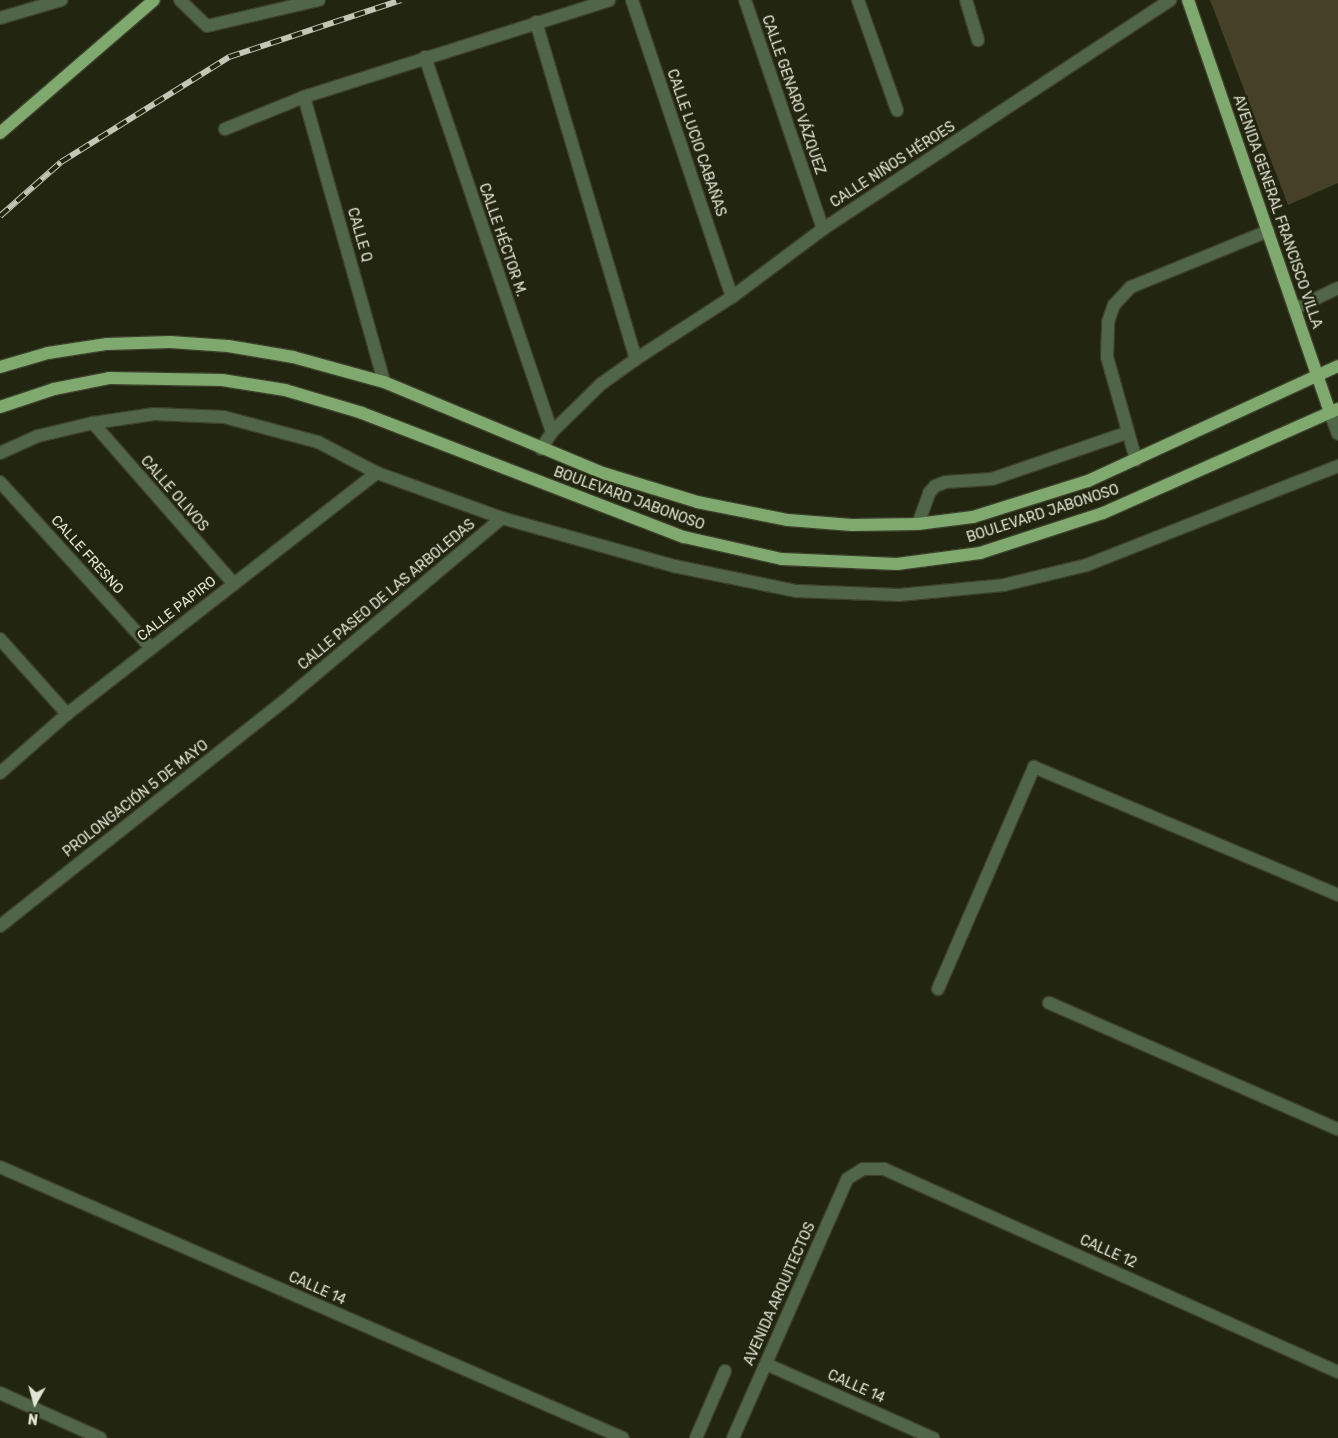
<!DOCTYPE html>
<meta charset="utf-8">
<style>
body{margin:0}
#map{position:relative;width:1338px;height:1438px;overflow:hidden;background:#22250f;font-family:Rubik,sans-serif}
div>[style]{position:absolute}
.building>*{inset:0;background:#474029}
.roads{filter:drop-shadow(1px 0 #3d402b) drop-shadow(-1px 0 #3d402b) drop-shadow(0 1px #3d402b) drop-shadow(0 -1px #3d402b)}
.minor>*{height:12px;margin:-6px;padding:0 6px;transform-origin:6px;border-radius:6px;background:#516649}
.major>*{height:12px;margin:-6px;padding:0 6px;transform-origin:6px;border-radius:6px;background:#7fa96e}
.rail>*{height:5.5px;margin-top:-2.75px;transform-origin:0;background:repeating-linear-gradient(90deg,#22250f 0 11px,#c3c5b6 0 22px);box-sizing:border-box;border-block:1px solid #c3c5b6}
span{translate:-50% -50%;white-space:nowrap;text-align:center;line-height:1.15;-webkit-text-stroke:5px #22250f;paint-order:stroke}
.street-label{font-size:14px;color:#e1e3d5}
.north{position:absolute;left:10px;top:1378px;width:50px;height:50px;-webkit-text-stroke:4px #22250f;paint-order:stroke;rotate:187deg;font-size:14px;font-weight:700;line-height:20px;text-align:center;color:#e1e3d5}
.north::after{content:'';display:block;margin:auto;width:18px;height:22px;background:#e1e3d5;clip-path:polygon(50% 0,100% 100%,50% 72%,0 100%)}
</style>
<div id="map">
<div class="building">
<div style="clip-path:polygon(1210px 0,1338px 0,1338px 183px,1288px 205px)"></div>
</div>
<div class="roads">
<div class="minor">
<div style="left:180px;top:0;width:37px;rotate:44deg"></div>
<div style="left:207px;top:26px;width:115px;rotate:-13.1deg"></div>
<div style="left:632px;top:0;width:313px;rotate:71.4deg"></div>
<div style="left:745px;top:0;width:242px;rotate:71.2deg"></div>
<div style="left:858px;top:0;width:117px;rotate:70.5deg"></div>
<div style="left:966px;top:0;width:42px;rotate:73.3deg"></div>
<div style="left:0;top:18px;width:64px;rotate:-16.4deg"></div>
<div style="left:536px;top:22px;width:352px;rotate:73.5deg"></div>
<div style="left:425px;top:57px;width:396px;rotate:71.3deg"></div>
<div style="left:304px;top:97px;width:296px;rotate:74.3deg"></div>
<div style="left:225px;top:129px;width:85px;rotate:-22.1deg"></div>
<div style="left:304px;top:97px;width:320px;rotate:-17.6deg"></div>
<div style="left:1294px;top:309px;width:49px;rotate:-25.5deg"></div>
<div style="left:1330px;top:412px;width:23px;rotate:70deg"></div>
<div style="left:93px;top:423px;width:214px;rotate:48.8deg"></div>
<div style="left:541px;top:449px;width:20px;rotate:-57deg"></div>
<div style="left:552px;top:432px;width:69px;rotate:-44.4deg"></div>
<div style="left:601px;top:384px;width:43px;rotate:-35.5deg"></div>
<div style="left:636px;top:359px;width:114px;rotate:-32.9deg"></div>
<div style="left:732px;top:297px;width:114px;rotate:-36.8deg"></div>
<div style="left:823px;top:229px;width:416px;rotate:-33.4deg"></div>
<div style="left:0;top:453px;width:42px;rotate:-24.1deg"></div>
<div style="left:38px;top:436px;width:57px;rotate:-13.3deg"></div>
<div style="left:93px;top:423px;width:62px;rotate:-8.4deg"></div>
<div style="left:154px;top:414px;width:70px;rotate:2.5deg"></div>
<div style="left:224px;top:417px;width:97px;rotate:14.9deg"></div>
<div style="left:318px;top:442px;width:67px;rotate:27.7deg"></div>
<div style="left:377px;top:473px;width:133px;rotate:19.8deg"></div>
<div style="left:502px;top:518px;width:179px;rotate:15.6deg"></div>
<div style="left:674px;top:566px;width:125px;rotate:11.6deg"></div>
<div style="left:796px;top:591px;width:103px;rotate:2.2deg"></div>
<div style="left:899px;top:595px;width:105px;rotate:-5.4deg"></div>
<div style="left:1004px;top:585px;width:85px;rotate:-13.5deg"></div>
<div style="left:1087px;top:565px;width:270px;rotate:-21.5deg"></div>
<div style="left:1136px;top:460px;width:107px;rotate:-105.7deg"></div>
<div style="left:1107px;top:357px;width:35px;rotate:-88deg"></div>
<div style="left:1108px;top:322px;width:18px;rotate:-71deg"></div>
<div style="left:1114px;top:305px;width:25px;rotate:-47deg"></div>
<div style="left:1131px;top:287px;width:148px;rotate:-22.2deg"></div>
<div style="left:0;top:482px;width:224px;rotate:47.7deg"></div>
<div style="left:918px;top:524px;width:33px;rotate:-70deg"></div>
<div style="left:929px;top:493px;width:9px;rotate:-49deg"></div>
<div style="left:935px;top:486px;width:12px;rotate:-20deg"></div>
<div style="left:946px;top:482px;width:46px;rotate:-3.7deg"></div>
<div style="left:992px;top:479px;width:142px;rotate:-18.9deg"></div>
<div style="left:0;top:639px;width:101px;rotate:48.2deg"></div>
<div style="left:0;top:773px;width:89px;rotate:-41.4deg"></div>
<div style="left:67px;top:714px;width:393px;rotate:-37.9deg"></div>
<div style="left:0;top:926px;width:372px;rotate:-38.4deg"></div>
<div style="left:291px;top:695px;width:275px;rotate:-40deg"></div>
<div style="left:938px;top:989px;width:242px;rotate:-66.6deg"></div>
<div style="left:1034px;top:767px;width:330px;rotate:22.8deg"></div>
<div style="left:1049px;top:1003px;width:315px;rotate:23.6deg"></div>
<div style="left:0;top:1167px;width:679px;rotate:23.51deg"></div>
<div style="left:766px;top:1364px;width:183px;rotate:23.9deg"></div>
<div style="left:0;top:1393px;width:110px;rotate:24.2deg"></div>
<div style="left:696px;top:1438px;width:73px;rotate:-66.6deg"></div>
<div style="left:733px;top:1438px;width:283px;rotate:-66.2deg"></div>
<div style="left:847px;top:1179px;width:19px;rotate:-32deg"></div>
<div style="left:863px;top:1169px;width:21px"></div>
<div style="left:884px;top:1169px;width:497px;rotate:24.1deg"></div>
</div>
<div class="major">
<div style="left:1188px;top:0;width:436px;rotate:71deg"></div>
<div style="left:0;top:133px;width:203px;rotate:-40.8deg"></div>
<div style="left:0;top:367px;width:50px;rotate:-16.3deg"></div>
<div style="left:48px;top:353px;width:60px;rotate:-8.7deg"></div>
<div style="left:107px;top:344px;width:63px;rotate:-1.8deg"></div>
<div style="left:170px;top:342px;width:58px;rotate:3.9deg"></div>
<div style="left:228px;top:346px;width:66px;rotate:9.6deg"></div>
<div style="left:293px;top:357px;width:94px;rotate:15.4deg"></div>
<div style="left:384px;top:382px;width:237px;rotate:22.6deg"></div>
<div style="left:603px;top:473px;width:98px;rotate:17.1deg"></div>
<div style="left:697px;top:502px;width:93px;rotate:11.2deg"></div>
<div style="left:788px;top:520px;width:64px;rotate:4.5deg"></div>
<div style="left:852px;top:525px;width:66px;rotate:-0.9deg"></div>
<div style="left:918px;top:524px;width:55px;rotate:-7.3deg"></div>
<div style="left:973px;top:517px;width:121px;rotate:-17.4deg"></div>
<div style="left:1088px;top:481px;width:275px;rotate:-24.7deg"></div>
<div style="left:0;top:407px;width:57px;rotate:-18.4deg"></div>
<div style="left:54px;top:389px;width:56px;rotate:-11.3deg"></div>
<div style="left:109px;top:378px;width:113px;rotate:1deg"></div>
<div style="left:222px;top:380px;width:64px;rotate:9deg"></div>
<div style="left:285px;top:390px;width:80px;rotate:16.6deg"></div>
<div style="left:362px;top:413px;width:345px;rotate:21.1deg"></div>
<div style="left:684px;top:537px;width:100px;rotate:12.7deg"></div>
<div style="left:782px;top:559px;width:115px;rotate:2.5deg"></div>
<div style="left:897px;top:564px;width:84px;rotate:-7.5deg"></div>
<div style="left:980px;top:553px;width:129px;rotate:-18deg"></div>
<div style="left:1103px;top:513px;width:257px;rotate:-23.9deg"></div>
</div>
</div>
<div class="rail">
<div style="left:0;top:216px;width:81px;rotate:-41.5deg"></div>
<div style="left:61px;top:162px;width:198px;rotate:-32deg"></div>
<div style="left:229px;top:57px;width:181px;rotate:-18.3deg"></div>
</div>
<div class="street-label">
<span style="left:793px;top:95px;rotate:71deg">CALLE GENARO VÁZQUEZ</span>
<span style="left:696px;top:143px;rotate:71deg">CALLE LUCIO CABAÑAS</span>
<span style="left:893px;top:165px;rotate:-33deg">CALLE NIÑOS HÉROES</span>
<span style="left:1277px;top:212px;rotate:71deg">AVENIDA GENERAL FRANCISCO VILLA</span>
<span style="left:359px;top:235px;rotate:74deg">CALLE Q</span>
<span style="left:502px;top:240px;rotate:71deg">CALLE HÉCTOR M.</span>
<span style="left:174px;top:494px;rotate:49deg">CALLE OLIVOS</span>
<span style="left:629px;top:499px;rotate:20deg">BOULEVARD JABONOSO</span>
<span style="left:1043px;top:514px;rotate:-18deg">BOULEVARD JABONOSO</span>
<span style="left:87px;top:555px;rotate:48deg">CALLE FRESNO</span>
<span style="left:387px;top:595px;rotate:-40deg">CALLE PASEO DE LAS ARBOLEDAS</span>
<span style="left:177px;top:609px;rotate:-38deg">CALLE PAPIRO</span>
<span style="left:136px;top:799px;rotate:-38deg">PROLONGACIÓN 5 DE MAYO</span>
<span style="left:1108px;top:1252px;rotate:24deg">CALLE 12</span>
<span style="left:317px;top:1289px;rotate:24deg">CALLE 14</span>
<span style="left:780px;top:1294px;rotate:-66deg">AVENIDA ARQUITECTOS</span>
<span style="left:856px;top:1387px;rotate:24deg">CALLE 14</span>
</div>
<div class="north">N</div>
</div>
